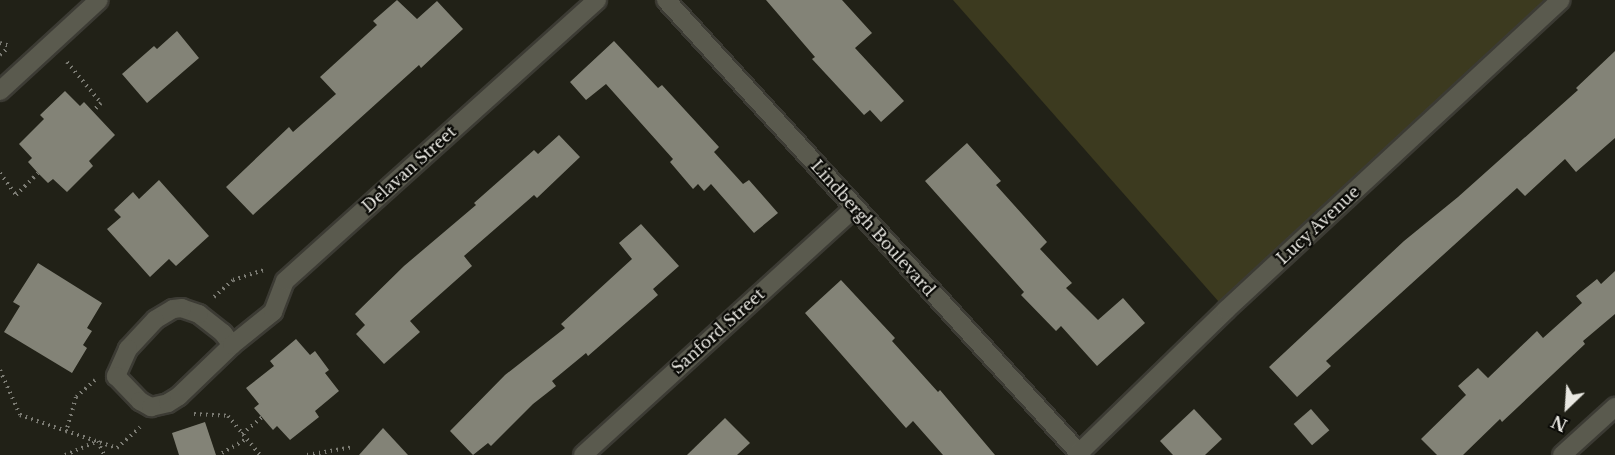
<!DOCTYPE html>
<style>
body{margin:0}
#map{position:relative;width:1615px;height:455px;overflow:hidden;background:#212117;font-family:"Libre Baskerville",serif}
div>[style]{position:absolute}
.green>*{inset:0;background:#3c3a1f}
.building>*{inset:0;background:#838377;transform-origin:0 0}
.path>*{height:4px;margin-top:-2px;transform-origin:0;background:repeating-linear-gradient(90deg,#7b7b73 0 1.5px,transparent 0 6px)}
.roads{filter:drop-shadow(2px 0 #3c3b34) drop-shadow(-2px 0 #3c3b34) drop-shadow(0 2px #3c3b34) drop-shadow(0 -2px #3c3b34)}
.street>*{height:18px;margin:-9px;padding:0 9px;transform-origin:9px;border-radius:9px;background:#5a5a4e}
span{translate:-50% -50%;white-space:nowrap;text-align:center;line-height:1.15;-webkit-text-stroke:4.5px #0a0a06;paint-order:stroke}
.street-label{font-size:16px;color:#e9e8e2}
.north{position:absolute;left:1537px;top:377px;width:60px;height:60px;-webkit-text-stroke:4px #0a0a06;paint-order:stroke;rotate:205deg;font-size:16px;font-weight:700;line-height:24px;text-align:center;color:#e9e8e2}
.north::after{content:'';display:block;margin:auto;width:21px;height:27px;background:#e9e8e2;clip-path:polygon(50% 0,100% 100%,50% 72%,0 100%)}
</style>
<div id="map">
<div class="green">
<div style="clip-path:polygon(953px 0,1561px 0,1226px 310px)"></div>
</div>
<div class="building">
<div style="clip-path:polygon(397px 0,417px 19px,437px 1px,463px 29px,421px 68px,419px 65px,253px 215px,226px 187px,289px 127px,293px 132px,336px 94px,320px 77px,377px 25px,373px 21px)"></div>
<div style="clip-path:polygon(766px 0,842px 0,872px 33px,855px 48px,904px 101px,881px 122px,870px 110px,864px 115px,812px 59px,815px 57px)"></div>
<div style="clip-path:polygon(177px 31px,199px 58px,147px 103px,122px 74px,154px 46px,157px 49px)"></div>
<div style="clip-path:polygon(614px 41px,658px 88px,662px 85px,719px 147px,714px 152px,743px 184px,749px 180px,778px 213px,754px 233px,711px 184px,704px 191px,698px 184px,693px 189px,670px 162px,673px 159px,606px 84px,586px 100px,570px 82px)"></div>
<div style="clip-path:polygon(1615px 51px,1615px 138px,1576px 172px,1565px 159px,1525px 196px,1517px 188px,1326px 361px,1331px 366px,1297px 397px,1269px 367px,1404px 241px,1458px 197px,1578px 90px,1576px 88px)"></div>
<div style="clip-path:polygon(65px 91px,80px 106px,84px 102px,115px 135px,89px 161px,93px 166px,67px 192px,53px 179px,48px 183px,38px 173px,28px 162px,32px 158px,19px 144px,44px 119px,40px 115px)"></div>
<div style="clip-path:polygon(559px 135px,580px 157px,537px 198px,534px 195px,464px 256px,472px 266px,410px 321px,420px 332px,384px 364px,356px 334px,365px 325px,355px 314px,404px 266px,476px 205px,474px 203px,534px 150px,538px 154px)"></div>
<div style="clip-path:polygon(967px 143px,1001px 181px,996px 185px,1047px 242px,1040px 249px,1072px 283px,1066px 288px,1098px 320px,1123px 298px,1145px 323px,1097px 366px,1061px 326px,1056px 331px,1021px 295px,1024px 292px,925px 181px)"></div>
<div style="clip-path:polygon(159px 180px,209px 236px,176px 266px,169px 259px,150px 277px,107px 229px,121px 217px,114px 210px,133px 192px,139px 199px)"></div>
<div style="clip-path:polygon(641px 224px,679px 266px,653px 289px,658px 295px,588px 356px,586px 353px,552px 381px,556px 386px,533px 404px,491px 446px,488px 443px,473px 455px,450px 431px,505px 375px,565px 328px,561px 324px,632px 259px,619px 243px)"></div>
<div style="clip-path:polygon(38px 263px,102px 303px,87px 328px,92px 331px,83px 345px,87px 348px,72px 373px,4px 332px,20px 306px,13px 302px)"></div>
<div style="clip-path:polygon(1615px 271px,1615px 314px,1583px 341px,1585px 344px,1502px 422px,1500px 419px,1463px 455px,1437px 455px,1421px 439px,1466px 395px,1458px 386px,1478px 368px,1488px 378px,1537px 331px,1543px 338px,1582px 303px,1576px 296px,1597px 279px,1601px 284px)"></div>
<div style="clip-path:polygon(841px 280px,895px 338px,892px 341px,938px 392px,940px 390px,995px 455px,943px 455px,913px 421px,906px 428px,805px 313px)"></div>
<div style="clip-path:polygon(296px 339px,310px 355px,315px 351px,329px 370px,325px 373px,339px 391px,315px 411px,319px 417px,290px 440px,277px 426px,273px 430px,254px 408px,259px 404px,246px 388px,274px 366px,270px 361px)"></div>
<div style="clip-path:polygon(1194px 409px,1222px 439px,1205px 455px,1173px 455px,1160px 441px)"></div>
<div style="left:1311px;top:409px;width:28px;height:23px;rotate:49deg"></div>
<div style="clip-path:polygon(725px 418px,750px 443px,737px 455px,687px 455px)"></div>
<div style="clip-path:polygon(205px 422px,216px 455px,179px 455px,172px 433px)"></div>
<div style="clip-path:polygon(383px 428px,408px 455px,359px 455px)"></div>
</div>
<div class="path">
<div style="left:0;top:43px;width:10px;rotate:17deg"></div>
<div style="left:0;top:55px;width:11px;rotate:-41deg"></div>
<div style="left:67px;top:62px;width:53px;rotate:50.3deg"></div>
<div style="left:101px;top:103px;width:11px;rotate:135deg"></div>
<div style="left:0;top:173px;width:27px;rotate:54deg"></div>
<div style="left:16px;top:195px;width:31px;rotate:-45deg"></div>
<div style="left:214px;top:297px;width:25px;rotate:-42deg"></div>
<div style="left:233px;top:280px;width:33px;rotate:-18deg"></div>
<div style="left:0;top:370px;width:49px;rotate:66deg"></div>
<div style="left:20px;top:415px;width:49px;rotate:19.2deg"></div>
<div style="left:95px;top:380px;width:25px;rotate:138deg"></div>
<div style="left:76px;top:397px;width:35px;rotate:106deg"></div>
<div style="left:66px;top:431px;width:54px;rotate:18.4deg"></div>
<div style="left:117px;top:448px;width:31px;rotate:-42deg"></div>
<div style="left:194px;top:414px;width:34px;rotate:3deg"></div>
<div style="left:228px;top:416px;width:50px;rotate:50.6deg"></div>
<div style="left:242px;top:434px;width:26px;rotate:-40deg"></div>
<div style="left:222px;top:453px;width:28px;rotate:-30deg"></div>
<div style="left:65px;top:455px;width:36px;rotate:-23deg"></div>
<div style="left:98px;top:441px;width:15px;rotate:67deg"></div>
<div style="left:307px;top:455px;width:47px;rotate:-9.9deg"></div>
</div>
<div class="roads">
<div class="street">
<div style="left:666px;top:0;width:616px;rotate:47.63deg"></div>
<div style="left:0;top:91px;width:134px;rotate:-42.6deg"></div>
<div style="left:232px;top:345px;width:15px;rotate:-127deg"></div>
<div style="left:223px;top:333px;width:31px;rotate:-142deg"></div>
<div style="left:199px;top:314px;width:18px;rotate:-161deg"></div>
<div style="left:182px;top:308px;width:9px;rotate:174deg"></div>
<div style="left:173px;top:309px;width:21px;rotate:149deg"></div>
<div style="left:155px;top:320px;width:40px;rotate:133deg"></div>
<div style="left:128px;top:349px;width:30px;rotate:114deg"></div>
<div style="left:116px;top:376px;width:35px;rotate:46deg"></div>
<div style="left:140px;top:401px;width:13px;rotate:29deg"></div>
<div style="left:151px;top:407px;width:17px;rotate:-13deg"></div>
<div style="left:168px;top:403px;width:13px;rotate:-32deg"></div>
<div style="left:179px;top:396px;width:74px;rotate:-43.9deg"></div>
<div style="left:232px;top:345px;width:53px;rotate:-38.8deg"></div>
<div style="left:273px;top:312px;width:33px;rotate:-69deg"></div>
<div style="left:285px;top:281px;width:420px;rotate:-42deg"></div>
<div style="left:583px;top:455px;width:367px;rotate:-42.3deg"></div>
<div style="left:1077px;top:455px;width:208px;rotate:-44.2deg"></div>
<div style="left:1226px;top:310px;width:456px;rotate:-42.8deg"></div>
<div style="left:1562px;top:455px;width:72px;rotate:-42.2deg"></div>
</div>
</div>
<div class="street-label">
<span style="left:409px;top:169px;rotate:-42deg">Delavan Street</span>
<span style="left:1318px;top:225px;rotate:-43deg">Lucy Avenue</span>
<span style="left:873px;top:228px;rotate:48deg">Lindbergh Boulevard</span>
<span style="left:718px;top:331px;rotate:-42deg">Sanford Street</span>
</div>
<div class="north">N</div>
</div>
